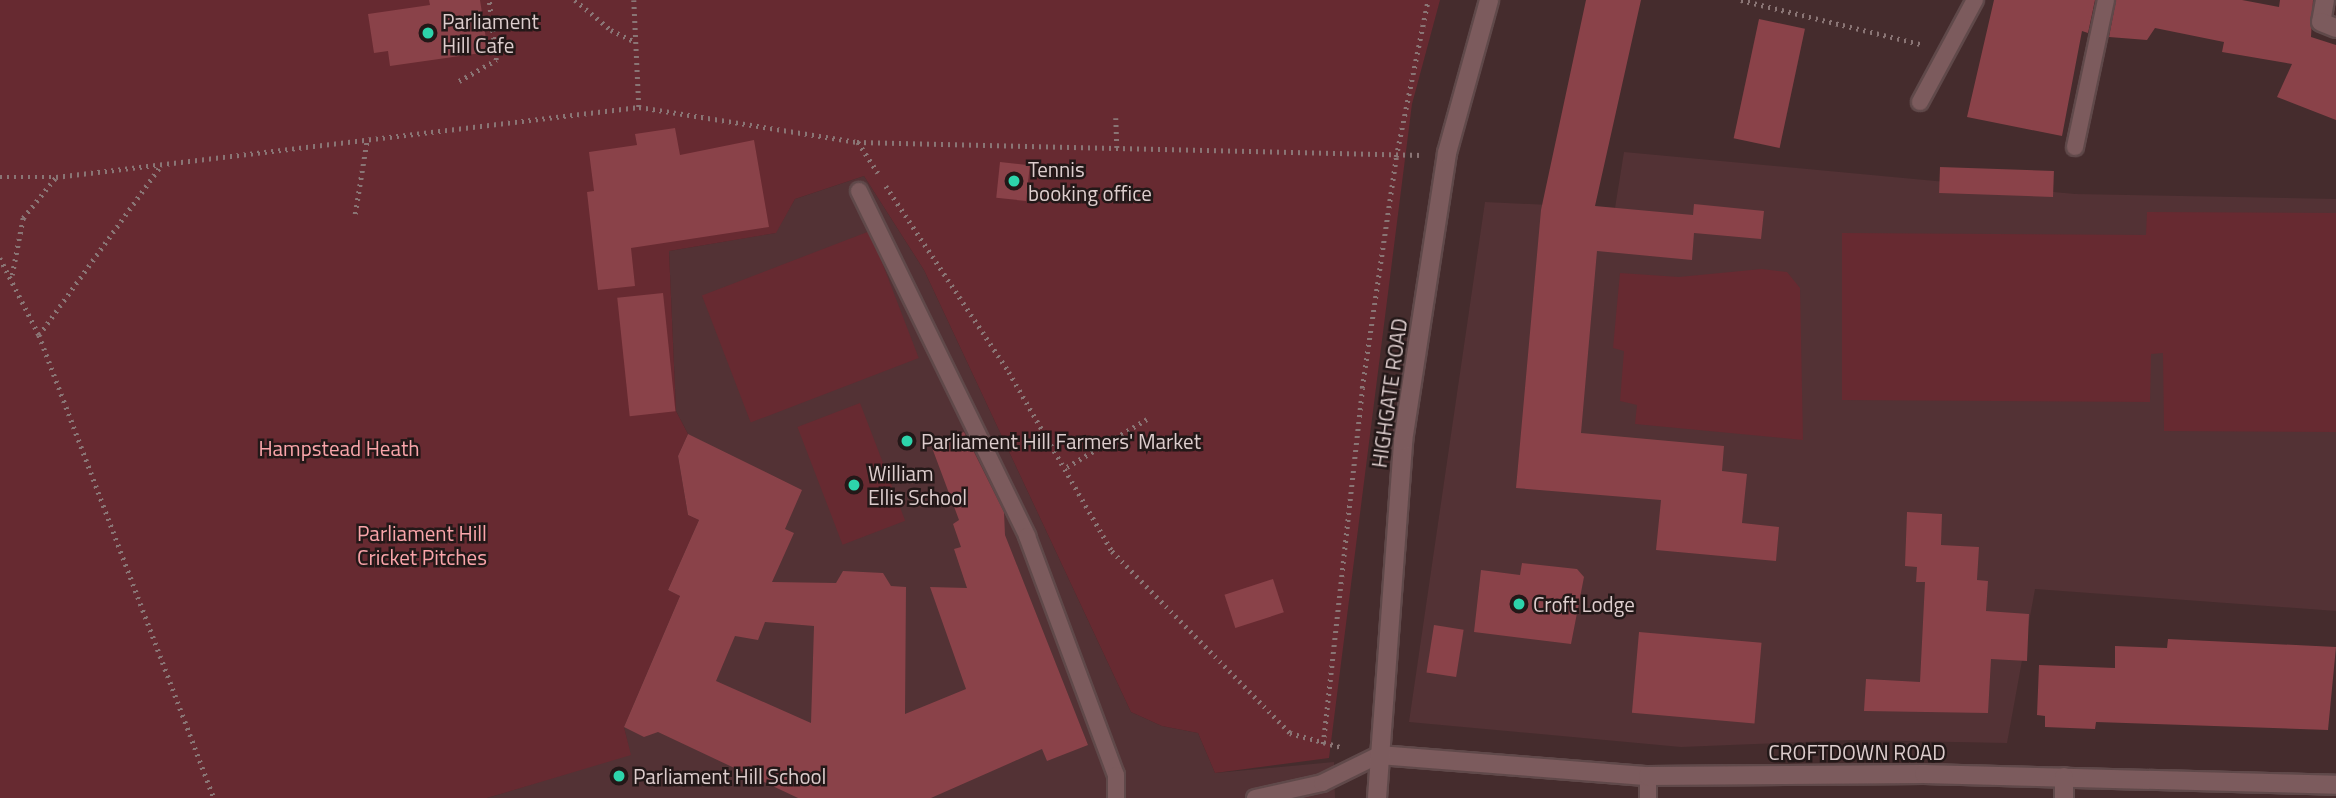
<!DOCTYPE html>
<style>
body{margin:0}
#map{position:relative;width:2336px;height:798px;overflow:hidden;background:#452c2d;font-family:"Titillium Web",sans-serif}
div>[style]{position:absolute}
.built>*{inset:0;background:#533235}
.green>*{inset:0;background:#672a31;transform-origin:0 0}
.building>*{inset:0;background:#8a4249;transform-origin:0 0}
.path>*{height:4.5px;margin-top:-2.25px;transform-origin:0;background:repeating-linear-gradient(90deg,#8a7575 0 2px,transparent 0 7px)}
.roads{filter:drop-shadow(2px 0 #60494a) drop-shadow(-2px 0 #60494a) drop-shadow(0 2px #60494a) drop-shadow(0 -2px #60494a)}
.service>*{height:16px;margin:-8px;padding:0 8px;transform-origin:8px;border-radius:8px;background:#7c5b5d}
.minor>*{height:18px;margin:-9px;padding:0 9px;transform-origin:9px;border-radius:9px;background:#7c5b5d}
.tertiary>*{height:18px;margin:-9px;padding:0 9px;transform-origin:9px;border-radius:9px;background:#7c5b5d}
.dots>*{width:19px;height:19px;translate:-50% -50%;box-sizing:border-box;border:4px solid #231818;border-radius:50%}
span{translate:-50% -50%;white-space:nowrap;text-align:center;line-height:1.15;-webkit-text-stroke:5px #231818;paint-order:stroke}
.poi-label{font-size:21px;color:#ddcdcd}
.left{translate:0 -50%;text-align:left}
.street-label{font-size:21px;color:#ddcdcd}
.park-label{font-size:21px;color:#faa5aa}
</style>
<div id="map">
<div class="built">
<div style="clip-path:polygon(1624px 152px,2075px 194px,2336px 199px,2336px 611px,2035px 589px,2007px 743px,1852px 740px,1681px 747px,1409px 722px,1485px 202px,1615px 208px)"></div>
<div style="clip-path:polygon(864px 176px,924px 270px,1131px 712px,1162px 726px,1198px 733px,1215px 773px,1334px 762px,1335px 798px,487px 798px,630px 754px,624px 727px,680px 596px,668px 590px,699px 520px,688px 515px,678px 456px,688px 434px,676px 411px,669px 251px,775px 233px,795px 199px)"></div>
</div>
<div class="green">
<div style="clip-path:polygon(0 0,1440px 0,1412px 104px,1329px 758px,1215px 773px,1198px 733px,1162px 726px,1131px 712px,924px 270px,864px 176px,795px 199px,776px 233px,669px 251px,676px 411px,688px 434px,678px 456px,688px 515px,699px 520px,668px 590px,680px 596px,624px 727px,631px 755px,487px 798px,0 798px)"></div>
<div style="clip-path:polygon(2147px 212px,2336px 213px,2336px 432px,2164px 431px,2163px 353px,2151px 354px,2150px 402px,1842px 400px,1842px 233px,2146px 235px)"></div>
<div style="left:870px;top:231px;width:136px;height:180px;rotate:69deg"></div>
<div style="clip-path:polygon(1762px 269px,1787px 272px,1800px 288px,1803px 440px,1635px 424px,1637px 405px,1620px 401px,1624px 351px,1613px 348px,1620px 273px,1679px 277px)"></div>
<div style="left:860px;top:403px;width:126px;height:67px;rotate:69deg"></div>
</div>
<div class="building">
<div style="clip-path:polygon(429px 0,480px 0,488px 52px,390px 66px,388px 51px,374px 53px,368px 14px,430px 5px)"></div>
<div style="clip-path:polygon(1586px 0,1641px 0,1595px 206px,1693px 215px,1694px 204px,1764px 211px,1761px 239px,1694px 233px,1692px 260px,1597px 251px,1581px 433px,1724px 446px,1722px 471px,1747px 474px,1742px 523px,1779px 527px,1776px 561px,1656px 550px,1661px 500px,1516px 488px,1541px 210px)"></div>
<div style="clip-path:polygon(1994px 0,2095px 0,2088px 33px,2082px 31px,2062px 136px,1967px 117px)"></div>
<div style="clip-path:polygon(2116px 0,2242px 0,2279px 7px,2280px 0,2313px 0,2311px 37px,2336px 45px,2336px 120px,2277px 97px,2292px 64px,2222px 52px,2224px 42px,2155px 28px,2147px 40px,2109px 37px)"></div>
<div style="left:1759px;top:19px;width:47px;height:122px;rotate:12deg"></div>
<div style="clip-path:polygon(675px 128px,680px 155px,754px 140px,769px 227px,631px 248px,635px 286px,598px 290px,587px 192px,594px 191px,589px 152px,637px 145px,635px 134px)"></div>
<div style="left:1000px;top:162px;width:30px;height:36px;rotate:6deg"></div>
<div style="left:1940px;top:167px;width:114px;height:26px;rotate:2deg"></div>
<div style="left:663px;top:293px;width:119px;height:46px;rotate:84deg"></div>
<div style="clip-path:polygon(evenodd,964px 432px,1004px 512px,1005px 535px,1088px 745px,1047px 761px,1042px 749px,931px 798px,798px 798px,658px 732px,644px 737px,624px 727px,680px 596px,668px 590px,699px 520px,688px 515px,678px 456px,688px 434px,802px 490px,785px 529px,794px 533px,772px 582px,836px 583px,843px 571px,883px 573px,891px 586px,906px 587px,905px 714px,966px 689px,930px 587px,967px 588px,954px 549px,961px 547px,953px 524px,959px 520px,931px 445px,964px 432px,765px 622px,814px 626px,811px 723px,716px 681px,735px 636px,758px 640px,765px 622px)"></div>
<div style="clip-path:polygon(1907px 512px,1942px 514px,1941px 545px,1979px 547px,1977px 580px,1988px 581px,1986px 611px,2029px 614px,2027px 661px,1991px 659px,1988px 713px,1864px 711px,1866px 679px,1920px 682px,1925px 582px,1916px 582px,1917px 567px,1905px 566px)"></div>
<div style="clip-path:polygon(1522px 563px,1577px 569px,1584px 577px,1571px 644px,1474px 632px,1481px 570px,1520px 575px)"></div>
<div style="left:1273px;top:579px;width:35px;height:51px;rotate:72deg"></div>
<div style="left:1434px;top:625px;width:30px;height:48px;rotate:9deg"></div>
<div style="left:1639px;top:632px;width:123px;height:81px;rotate:5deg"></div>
<div style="clip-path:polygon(2168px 639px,2336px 647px,2328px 730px,2096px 722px,2095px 729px,2045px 727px,2045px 716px,2037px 715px,2039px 665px,2115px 668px,2115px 646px,2167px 648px)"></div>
</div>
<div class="path">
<div style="left:575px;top:0;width:47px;rotate:39.8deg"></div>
<div style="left:611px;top:30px;width:25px;rotate:26deg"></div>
<div style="left:634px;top:0;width:107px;rotate:87.3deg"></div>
<div style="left:1741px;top:0;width:188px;rotate:13.8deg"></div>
<div style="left:459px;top:81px;width:43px;rotate:-29.6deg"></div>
<div style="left:496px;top:60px;width:60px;rotate:-96.7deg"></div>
<div style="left:1116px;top:118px;width:32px;rotate:88deg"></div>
<div style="left:858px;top:142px;width:37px;rotate:57deg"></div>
<div style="left:0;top:177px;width:56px"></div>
<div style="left:56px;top:177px;width:587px;rotate:-6.85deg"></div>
<div style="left:639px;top:107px;width:221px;rotate:9.1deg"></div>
<div style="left:857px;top:142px;width:566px;rotate:1.32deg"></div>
<div style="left:886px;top:186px;width:223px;rotate:56.5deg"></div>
<div style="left:1009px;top:372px;width:207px;rotate:60.1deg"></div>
<div style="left:1112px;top:551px;width:255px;rotate:45.6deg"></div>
<div style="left:1290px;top:733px;width:53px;rotate:15.4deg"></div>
<div style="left:355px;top:214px;width:75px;rotate:-80.8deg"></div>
<div style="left:0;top:258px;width:86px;rotate:63.1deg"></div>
<div style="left:39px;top:335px;width:495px;rotate:69.3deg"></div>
<div style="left:12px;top:275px;width:58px;rotate:-79.1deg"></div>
<div style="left:23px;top:218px;width:53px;rotate:-51.2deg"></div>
<div style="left:39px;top:335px;width:209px;rotate:-54.3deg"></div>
<div style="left:1067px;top:467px;width:93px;rotate:-31deg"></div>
<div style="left:1323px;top:744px;width:358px;rotate:-83.7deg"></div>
<div style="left:1362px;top:388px;width:233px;rotate:-81.6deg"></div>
<div style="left:1396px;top:157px;width:160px;rotate:-78.5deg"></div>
</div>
<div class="roads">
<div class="service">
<div style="left:1920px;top:102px;width:116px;rotate:-61.7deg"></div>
<div style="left:2075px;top:147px;width:150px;rotate:-78.1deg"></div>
<div style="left:859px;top:191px;width:384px;rotate:64deg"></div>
<div style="left:1027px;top:536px;width:255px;rotate:69.6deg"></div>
<div style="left:1116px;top:775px;width:23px;rotate:90deg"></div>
<div style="left:1255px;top:798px;width:69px;rotate:-12.6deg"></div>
<div style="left:1322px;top:783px;width:64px;rotate:-26.2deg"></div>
<div style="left:1648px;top:798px;width:22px;rotate:-90deg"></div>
</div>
<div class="minor">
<div style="left:2325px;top:0;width:22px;rotate:100deg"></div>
<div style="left:2321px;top:22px;width:16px;rotate:22deg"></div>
<div style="left:1379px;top:755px;width:270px;rotate:4.5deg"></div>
<div style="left:1648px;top:776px;width:276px;rotate:-0.4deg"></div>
<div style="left:1924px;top:774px;width:412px;rotate:1.5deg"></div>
<div style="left:2064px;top:798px;width:21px;rotate:-90deg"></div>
</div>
<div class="tertiary">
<div style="left:1377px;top:798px;width:358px;rotate:-85.8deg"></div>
<div style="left:1403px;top:441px;width:291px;rotate:-81.3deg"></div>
<div style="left:1447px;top:153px;width:159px;rotate:-74.6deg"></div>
</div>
</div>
<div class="dots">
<div style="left:428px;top:33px;background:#2dd4ab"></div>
<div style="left:1014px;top:181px;background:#2dd4ab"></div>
<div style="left:907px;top:441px;background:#2dd4ab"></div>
<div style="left:854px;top:485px;background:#2dd4ab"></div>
<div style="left:1519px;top:604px;background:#2dd4ab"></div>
<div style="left:619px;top:776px;background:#2dd4ab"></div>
</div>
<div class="poi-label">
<span class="left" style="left:442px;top:33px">Parliament<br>Hill Cafe</span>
<span class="left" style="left:1028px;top:181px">Tennis<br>booking office</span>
<span class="left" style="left:921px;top:441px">Parliament Hill Farmers' Market</span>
<span class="left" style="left:868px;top:485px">William<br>Ellis School</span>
<span class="left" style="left:1533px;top:604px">Croft Lodge</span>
<span class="left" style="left:633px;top:776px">Parliament Hill School</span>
</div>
<div class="street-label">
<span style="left:1389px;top:393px;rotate:-82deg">HIGHGATE ROAD</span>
<span style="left:1857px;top:752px">CROFTDOWN ROAD</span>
</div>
<div class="park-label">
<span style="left:339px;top:448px">Hampstead Heath</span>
<span style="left:422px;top:545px">Parliament Hill<br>Cricket Pitches</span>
</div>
</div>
